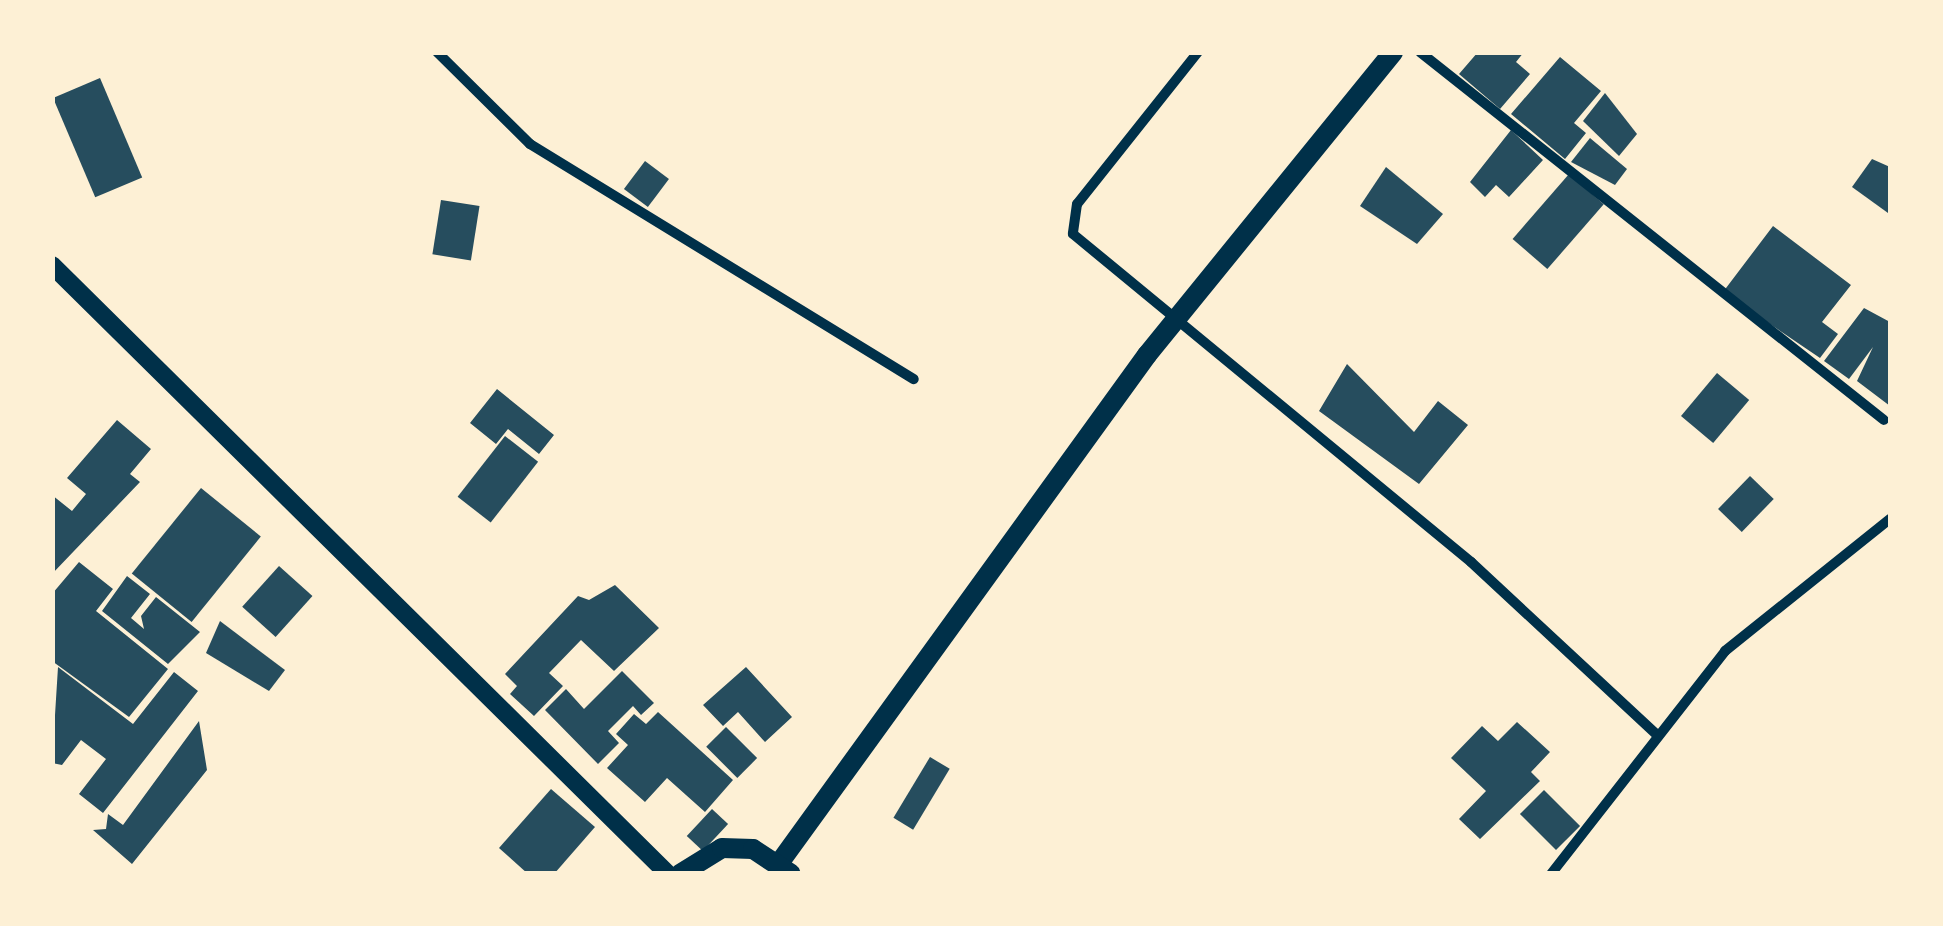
<!DOCTYPE html>
<style>
body{margin:0}
#map{position:relative;width:1943px;height:926px;overflow:hidden;background:#fdf0d5;font-family:"Varela Round",sans-serif}
div>[style]{position:absolute}
.building>*{inset:0;background:#264d5e;transform-origin:0 0}
.minor>*{height:10px;margin:-5px;padding:0 5px;transform-origin:5px;border-radius:5px;background:#003049}
.tertiary>*{height:18px;margin:-9px;padding:0 9px;transform-origin:9px;border-radius:9px;background:#003049}
.secondary>*{height:20px;margin:-10px;padding:0 10px;transform-origin:10px;border-radius:10px;background:#003049}
span{translate:-50% -50%;white-space:nowrap;text-align:center;line-height:1.15;-webkit-text-stroke:10px #fdf0d5;paint-order:stroke}
.frame{position:absolute;inset:0;border:55px solid #fdf0d5;pointer-events:none}
</style>
<div id="map">
<div class="building">
<div style="clip-path:polygon(1478px 52px,1524px 52px,1516px 62px,1530px 74px,1500px 109px,1459px 74px)"></div>
<div style="clip-path:polygon(1560px 57px,1601px 91px,1574px 123px,1586px 133px,1565px 159px,1511px 114px)"></div>
<div style="left:100px;top:78px;width:108px;height:51px;rotate:67deg"></div>
<div style="clip-path:polygon(1605px 93px,1637px 134px,1619px 156px,1583px 121px)"></div>
<div style="clip-path:polygon(1511px 130px,1543px 160px,1509px 197px,1496px 185px,1485px 197px,1470px 182px)"></div>
<div style="clip-path:polygon(1590px 138px,1627px 169px,1615px 185px,1571px 162px)"></div>
<div style="clip-path:polygon(1872px 159px,1890px 167px,1888px 213px,1852px 187px)"></div>
<div style="left:645px;top:161px;width:30px;height:35px;rotate:37deg"></div>
<div style="clip-path:polygon(1386px 167px,1443px 214px,1417px 244px,1360px 206px)"></div>
<div style="left:1569px;top:174px;width:46px;height:86px;rotate:41deg"></div>
<div style="left:441px;top:200px;width:39px;height:55px;rotate:9deg"></div>
<div style="clip-path:polygon(1773px 226px,1851px 285px,1822px 322px,1838px 334px,1820px 358px,1723px 292px)"></div>
<div style="clip-path:polygon(1864px 308px,1890px 322px,1890px 406px,1857px 381px,1873px 347px,1849px 379px,1824px 361px)"></div>
<div style="clip-path:polygon(1347px 364px,1414px 432px,1438px 401px,1468px 425px,1419px 484px,1319px 411px)"></div>
<div style="left:1717px;top:373px;width:42px;height:56px;rotate:40deg"></div>
<div style="clip-path:polygon(497px 389px,554px 435px,539px 454px,508px 429px,496px 444px,470px 423px)"></div>
<div style="clip-path:polygon(117px 420px,151px 449px,130px 474px,140px 482px,52px 574px,52px 495px,72px 511px,86px 494px,67px 478px)"></div>
<div style="left:505px;top:436px;width:42px;height:77px;rotate:38deg"></div>
<div style="left:1750px;top:476px;width:33px;height:46px;rotate:44deg"></div>
<div style="left:201px;top:488px;width:77px;height:110px;rotate:39deg"></div>
<div style="clip-path:polygon(79px 562px,113px 589px,96px 611px,168px 669px,129px 717px,52px 661px,52px 594px)"></div>
<div style="left:279px;top:566px;width:45px;height:55px;rotate:42deg"></div>
<div style="clip-path:polygon(127px 576px,150px 594px,131px 618px,144px 629px,141px 616px,156px 597px,200px 632px,168px 664px,102px 611px)"></div>
<div style="clip-path:polygon(615px 585px,659px 628px,614px 671px,581px 640px,549px 673px,563px 686px,534px 716px,510px 694px,517px 686px,505px 674px,578px 596px,589px 600px)"></div>
<div style="clip-path:polygon(220px 621px,285px 670px,269px 691px,206px 653px)"></div>
<div style="clip-path:polygon(58px 667px,133px 724px,174px 672px,198px 691px,103px 813px,79px 794px,106px 759px,81px 740px,62px 765px,52px 763px)"></div>
<div style="clip-path:polygon(746px 667px,792px 717px,765px 742px,738px 712px,723px 726px,703px 705px)"></div>
<div style="clip-path:polygon(622px 671px,654px 703px,641px 715px,633px 706px,608px 731px,619px 743px,598px 764px,545px 710px,566px 689px,584px 709px)"></div>
<div style="clip-path:polygon(658px 712px,733px 780px,705px 812px,667px 778px,645px 802px,607px 768px,628px 745px,616px 734px,634px 714px,646px 724px)"></div>
<div style="clip-path:polygon(199px 721px,207px 770px,132px 864px,93px 830px,106px 829px,108px 814px,123px 825px)"></div>
<div style="clip-path:polygon(1517px 722px,1550px 752px,1531px 772px,1540px 781px,1480px 839px,1459px 819px,1486px 791px,1451px 758px,1482px 726px,1498px 741px)"></div>
<div style="left:726px;top:727px;width:44px;height:28px;rotate:45deg"></div>
<div style="left:930px;top:757px;width:23px;height:71px;rotate:31deg"></div>
<div style="clip-path:polygon(551px 789px,595px 827px,554px 874px,528px 874px,499px 848px)"></div>
<div style="left:1544px;top:790px;width:51px;height:34px;rotate:45deg"></div>
<div style="left:712px;top:809px;width:22px;height:37px;rotate:43deg"></div>
</div>
<div class="minor">
<div style="left:437px;top:52px;width:131px;rotate:44.7deg"></div>
<div style="left:530px;top:144px;width:450px;rotate:31.5deg"></div>
<div style="left:1198px;top:52px;width:194px;rotate:128.5deg"></div>
<div style="left:1077px;top:204px;width:30px;rotate:98deg"></div>
<div style="left:1073px;top:234px;width:516px;rotate:39.49deg"></div>
<div style="left:1471px;top:562px;width:253px;rotate:42.9deg"></div>
<div style="left:1420px;top:52px;width:592px;rotate:38.42deg"></div>
<div style="left:1551px;top:874px;width:283px;rotate:-52deg"></div>
<div style="left:1725px;top:651px;width:211px;rotate:-38.7deg"></div>
</div>
<div class="tertiary">
<div style="left:52px;top:265px;width:866px;rotate:44.67deg"></div>
</div>
<div class="secondary">
<div style="left:780px;top:862px;width:626px;rotate:-54.1deg"></div>
<div style="left:1147px;top:355px;width:390px;rotate:-50.9deg"></div>
<div style="left:680px;top:874px;width:49px;rotate:-31.8deg"></div>
<div style="left:722px;top:848px;width:31px;rotate:2deg"></div>
<div style="left:753px;top:849px;width:45px;rotate:33.3deg"></div>
</div>
<div class="frame"></div>
</div>
